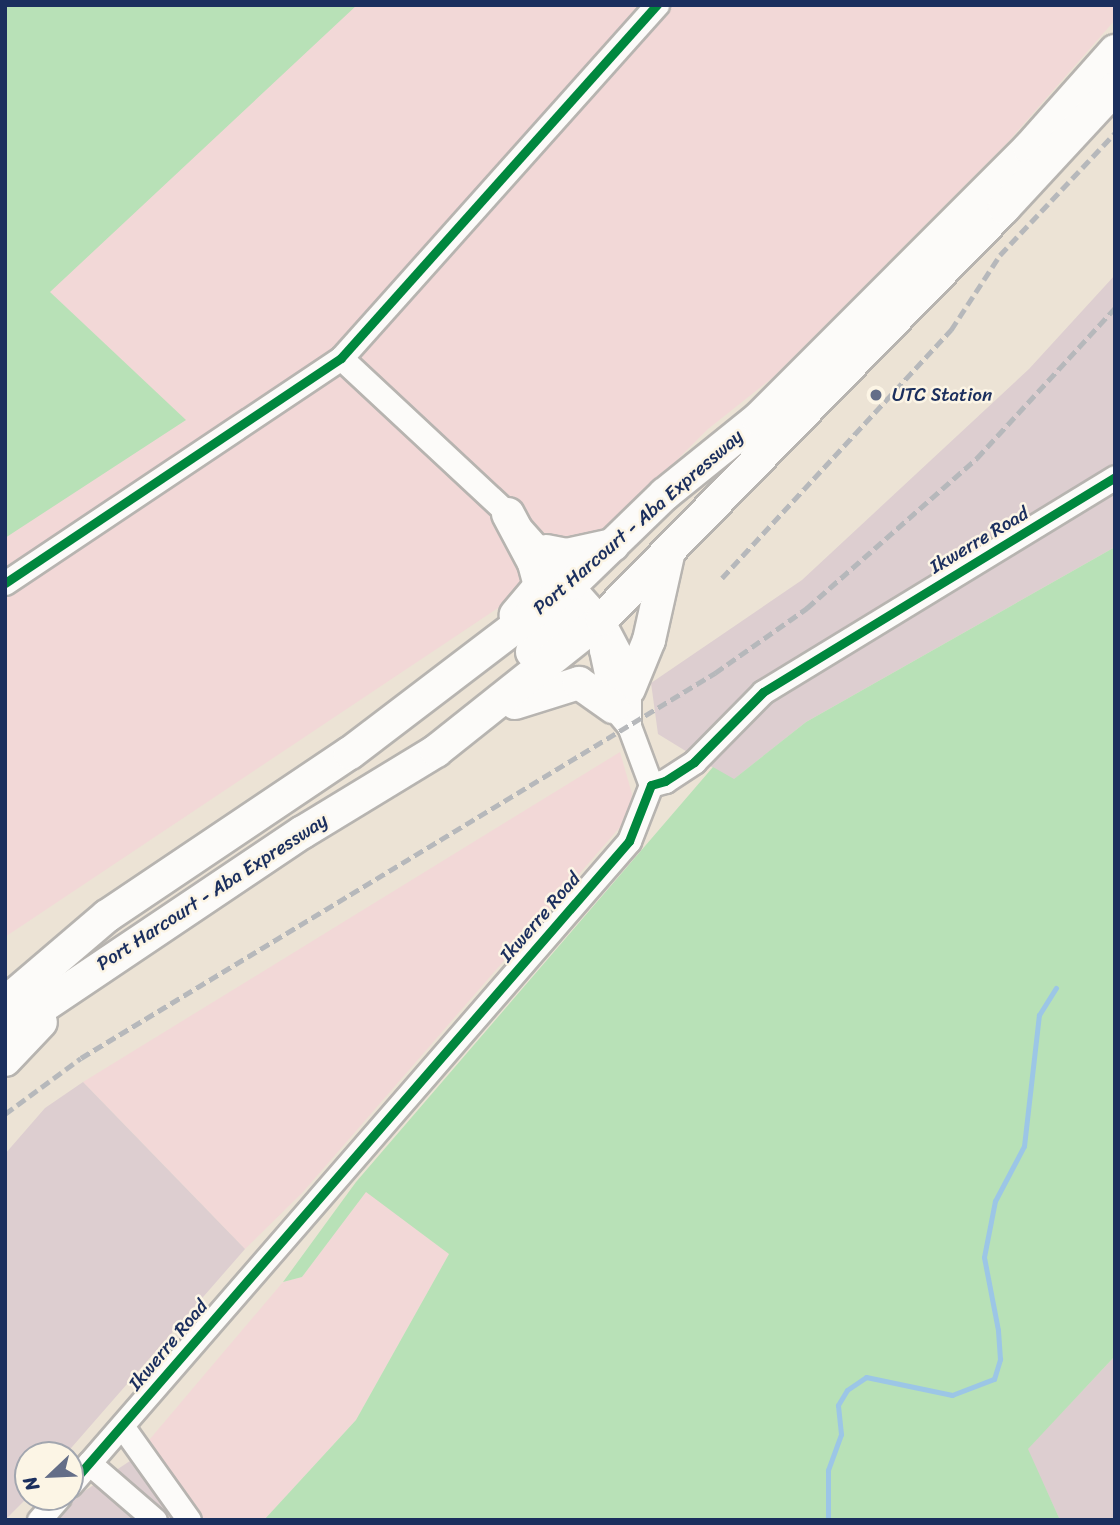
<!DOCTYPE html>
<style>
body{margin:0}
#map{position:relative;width:1120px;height:1525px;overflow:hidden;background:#ece3d5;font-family:Sriracha,sans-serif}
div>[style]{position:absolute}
.built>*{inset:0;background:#f2d8d7}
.industrial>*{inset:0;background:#ddced0}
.green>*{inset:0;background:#b8e1b7}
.stream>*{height:5px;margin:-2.5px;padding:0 2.5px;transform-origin:2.5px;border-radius:2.5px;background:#9cc6e6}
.roads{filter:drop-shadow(2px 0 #b7b4b0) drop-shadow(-2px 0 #b7b4b0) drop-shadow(0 2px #b7b4b0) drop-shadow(0 -2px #b7b4b0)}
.minor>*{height:23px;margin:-11.5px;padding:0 11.5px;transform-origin:11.5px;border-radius:11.5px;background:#fcfbf9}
.highway>*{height:32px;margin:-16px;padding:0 16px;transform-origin:16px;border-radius:16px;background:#fcfbf9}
.rail>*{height:5px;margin-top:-2.5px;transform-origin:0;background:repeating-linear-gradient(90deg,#b6b8bb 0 10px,transparent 0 15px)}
.cycleway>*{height:9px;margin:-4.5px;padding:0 4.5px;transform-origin:4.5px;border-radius:4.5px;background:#00873e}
.dots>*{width:19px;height:19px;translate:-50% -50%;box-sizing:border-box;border:4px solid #fcf5e5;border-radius:50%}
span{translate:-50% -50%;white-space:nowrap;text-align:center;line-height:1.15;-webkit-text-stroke:5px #fcf5e5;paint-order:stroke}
.poi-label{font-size:19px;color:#1b2f5e}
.left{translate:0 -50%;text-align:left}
.street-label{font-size:19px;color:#1b2f5e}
.frame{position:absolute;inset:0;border:7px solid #1b2f5e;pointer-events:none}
.north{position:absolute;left:14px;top:1441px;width:70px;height:70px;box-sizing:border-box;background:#fcf5e5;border:2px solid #a2a6af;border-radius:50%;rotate:247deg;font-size:19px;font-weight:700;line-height:28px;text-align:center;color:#1b2f5e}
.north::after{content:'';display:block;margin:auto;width:24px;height:32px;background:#646e88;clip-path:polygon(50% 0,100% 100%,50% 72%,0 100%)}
</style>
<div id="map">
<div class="built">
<div style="clip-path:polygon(5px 5px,1115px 5px,1115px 20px,1007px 143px,772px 378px,708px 429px,614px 523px,597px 537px,566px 543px,550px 540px,519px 574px,528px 588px,5px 937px)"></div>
<div style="clip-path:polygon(620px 752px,632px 794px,629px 812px,620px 827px,303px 1192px,245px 1249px,83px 1082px)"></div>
<div style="clip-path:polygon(366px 1191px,449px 1254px,356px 1420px,264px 1520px,202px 1520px,133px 1459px,283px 1282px,302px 1277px)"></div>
</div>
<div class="industrial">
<div style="clip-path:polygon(1115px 275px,1115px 547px,806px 722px,733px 780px,658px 734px,651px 683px,802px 580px,1029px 369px)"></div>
<div style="clip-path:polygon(83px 1082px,245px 1249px,65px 1455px,28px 1455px,28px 1497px,5px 1520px,5px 1154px,45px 1108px)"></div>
<div style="clip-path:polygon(1115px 1356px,1115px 1520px,1060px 1520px,1027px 1449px)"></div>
<div style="clip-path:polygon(133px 1459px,202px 1520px,56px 1520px,77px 1496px)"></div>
</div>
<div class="green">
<div style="clip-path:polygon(5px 5px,357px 5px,50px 292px,186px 420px,5px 538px)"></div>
<div style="clip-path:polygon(1115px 547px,1115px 1356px,1028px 1449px,1060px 1520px,264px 1520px,356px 1420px,449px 1254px,366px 1192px,302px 1277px,283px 1282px,356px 1182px,713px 767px,734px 779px,806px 722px)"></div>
</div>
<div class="stream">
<div style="left:828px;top:1520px;width:50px;rotate:-90deg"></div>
<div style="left:828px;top:1470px;width:38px;rotate:-70deg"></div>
<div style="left:841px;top:1434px;width:29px;rotate:-96deg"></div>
<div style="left:838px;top:1405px;width:17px;rotate:-59deg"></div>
<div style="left:847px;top:1390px;width:23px;rotate:-34deg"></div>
<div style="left:866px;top:1377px;width:88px;rotate:11.8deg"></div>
<div style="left:952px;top:1395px;width:45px;rotate:-20.9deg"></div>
<div style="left:994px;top:1379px;width:21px;rotate:-73deg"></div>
<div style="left:1000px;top:1359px;width:29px;rotate:-94deg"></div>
<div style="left:998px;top:1330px;width:74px;rotate:-100.9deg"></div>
<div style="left:984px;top:1257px;width:57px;rotate:-78.9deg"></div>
<div style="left:995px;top:1201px;width:62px;rotate:-62.2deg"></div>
<div style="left:1024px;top:1146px;width:132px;rotate:-83.5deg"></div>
<div style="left:1039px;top:1015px;width:32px;rotate:-58deg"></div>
</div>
<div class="roads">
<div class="minor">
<div style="left:341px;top:358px;width:229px;rotate:43deg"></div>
<div style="left:508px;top:514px;width:141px;rotate:48.2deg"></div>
<div style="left:602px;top:619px;width:41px;rotate:62.2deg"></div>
<div style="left:621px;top:655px;width:35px;rotate:77deg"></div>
<div style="left:629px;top:689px;width:37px;rotate:90deg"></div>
<div style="left:5px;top:583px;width:404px;rotate:-33.8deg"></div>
<div style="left:341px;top:358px;width:474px;rotate:-48.2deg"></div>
<div style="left:602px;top:619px;width:31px;rotate:92deg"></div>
<div style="left:601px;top:650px;width:58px;rotate:78.1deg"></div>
<div style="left:613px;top:707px;width:25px;rotate:50deg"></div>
<div style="left:629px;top:726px;width:63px;rotate:69.6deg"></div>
<div style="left:651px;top:785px;width:15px;rotate:-16deg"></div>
<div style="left:665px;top:781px;width:35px;rotate:-33deg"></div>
<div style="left:694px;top:762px;width:98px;rotate:-45.4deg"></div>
<div style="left:763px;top:692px;width:412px;rotate:-31.4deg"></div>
<div style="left:122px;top:1426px;width:115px;rotate:54.5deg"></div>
<div style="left:89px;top:1463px;width:87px;rotate:40.8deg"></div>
<div style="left:70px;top:1485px;width:853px;rotate:-49.04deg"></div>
<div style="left:629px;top:841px;width:60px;rotate:-68.6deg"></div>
<div style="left:39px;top:1520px;width:30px;rotate:-49deg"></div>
</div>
<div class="highway">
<div style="left:508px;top:514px;width:55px;rotate:62deg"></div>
<div style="left:534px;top:563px;width:24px;rotate:75deg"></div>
<div style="left:540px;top:586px;width:38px;rotate:130deg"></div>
<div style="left:546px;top:551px;width:21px;rotate:11deg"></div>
<div style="left:567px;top:555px;width:47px;rotate:-12.3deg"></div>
<div style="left:532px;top:652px;width:49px;rotate:-44.2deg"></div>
<div style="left:567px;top:618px;width:36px;rotate:-80deg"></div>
<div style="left:629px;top:689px;width:53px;rotate:-67.8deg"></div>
<div style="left:649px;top:640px;width:87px;rotate:-77.4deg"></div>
<div style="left:515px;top:703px;width:67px;rotate:-17.4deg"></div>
<div style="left:579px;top:683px;width:42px;rotate:35.2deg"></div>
<div style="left:5px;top:1003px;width:134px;rotate:-40.5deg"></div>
<div style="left:107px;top:916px;width:293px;rotate:-33.9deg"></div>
<div style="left:350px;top:753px;width:280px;rotate:-37.3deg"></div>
<div style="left:573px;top:583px;width:128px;rotate:-44.1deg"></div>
<div style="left:665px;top:494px;width:119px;rotate:-38.9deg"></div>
<div style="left:758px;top:419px;width:383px;rotate:-45deg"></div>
<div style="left:1029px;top:148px;width:130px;rotate:-48.4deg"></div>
<div style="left:5px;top:1032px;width:359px;rotate:-33.9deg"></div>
<div style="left:303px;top:832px;width:156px;rotate:-31.3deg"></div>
<div style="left:436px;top:751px;width:212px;rotate:-38.5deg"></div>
<div style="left:602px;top:619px;width:575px;rotate:-45.63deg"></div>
<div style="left:1004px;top:208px;width:163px;rotate:-47.2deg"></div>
<div style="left:5px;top:1060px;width:52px;rotate:-46.5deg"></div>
</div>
</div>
<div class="rail">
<div style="left:722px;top:578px;width:338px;rotate:-47.3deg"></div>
<div style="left:951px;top:330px;width:90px;rotate:-56.8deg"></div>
<div style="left:1000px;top:255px;width:168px;rotate:-46.7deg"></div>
<div style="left:5px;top:1114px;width:94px;rotate:-36.4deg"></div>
<div style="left:81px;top:1058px;width:742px;rotate:-31.27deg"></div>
<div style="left:715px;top:673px;width:113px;rotate:-35.2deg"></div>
<div style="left:807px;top:608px;width:227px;rotate:-41.4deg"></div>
<div style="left:977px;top:458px;width:204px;rotate:-47.4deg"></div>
</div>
<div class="cycleway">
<div style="left:5px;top:583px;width:404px;rotate:-33.8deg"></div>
<div style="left:341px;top:358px;width:474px;rotate:-48.2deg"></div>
<div style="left:70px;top:1485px;width:853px;rotate:-49.04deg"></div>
<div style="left:629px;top:841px;width:60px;rotate:-68.6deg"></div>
<div style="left:651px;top:785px;width:15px;rotate:-16deg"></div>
<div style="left:665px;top:781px;width:35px;rotate:-33deg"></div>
<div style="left:694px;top:762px;width:98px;rotate:-45.4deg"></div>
<div style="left:763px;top:692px;width:412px;rotate:-31.4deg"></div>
</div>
<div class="dots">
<div style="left:876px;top:395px;background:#646e88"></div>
</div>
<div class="poi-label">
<span class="left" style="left:892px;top:395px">UTC Station</span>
</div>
<div class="street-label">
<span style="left:638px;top:522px;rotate:-41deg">Port Harcourt - Aba Expressway</span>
<span style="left:979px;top:540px;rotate:-31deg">Ikwerre Road</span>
<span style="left:212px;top:892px;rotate:-33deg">Port Harcourt - Aba Expressway</span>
<span style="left:540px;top:917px;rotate:-49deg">Ikwerre Road</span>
<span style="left:168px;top:1345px;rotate:-50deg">Ikwerre Road</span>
</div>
<div class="frame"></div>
<div class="north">N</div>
</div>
